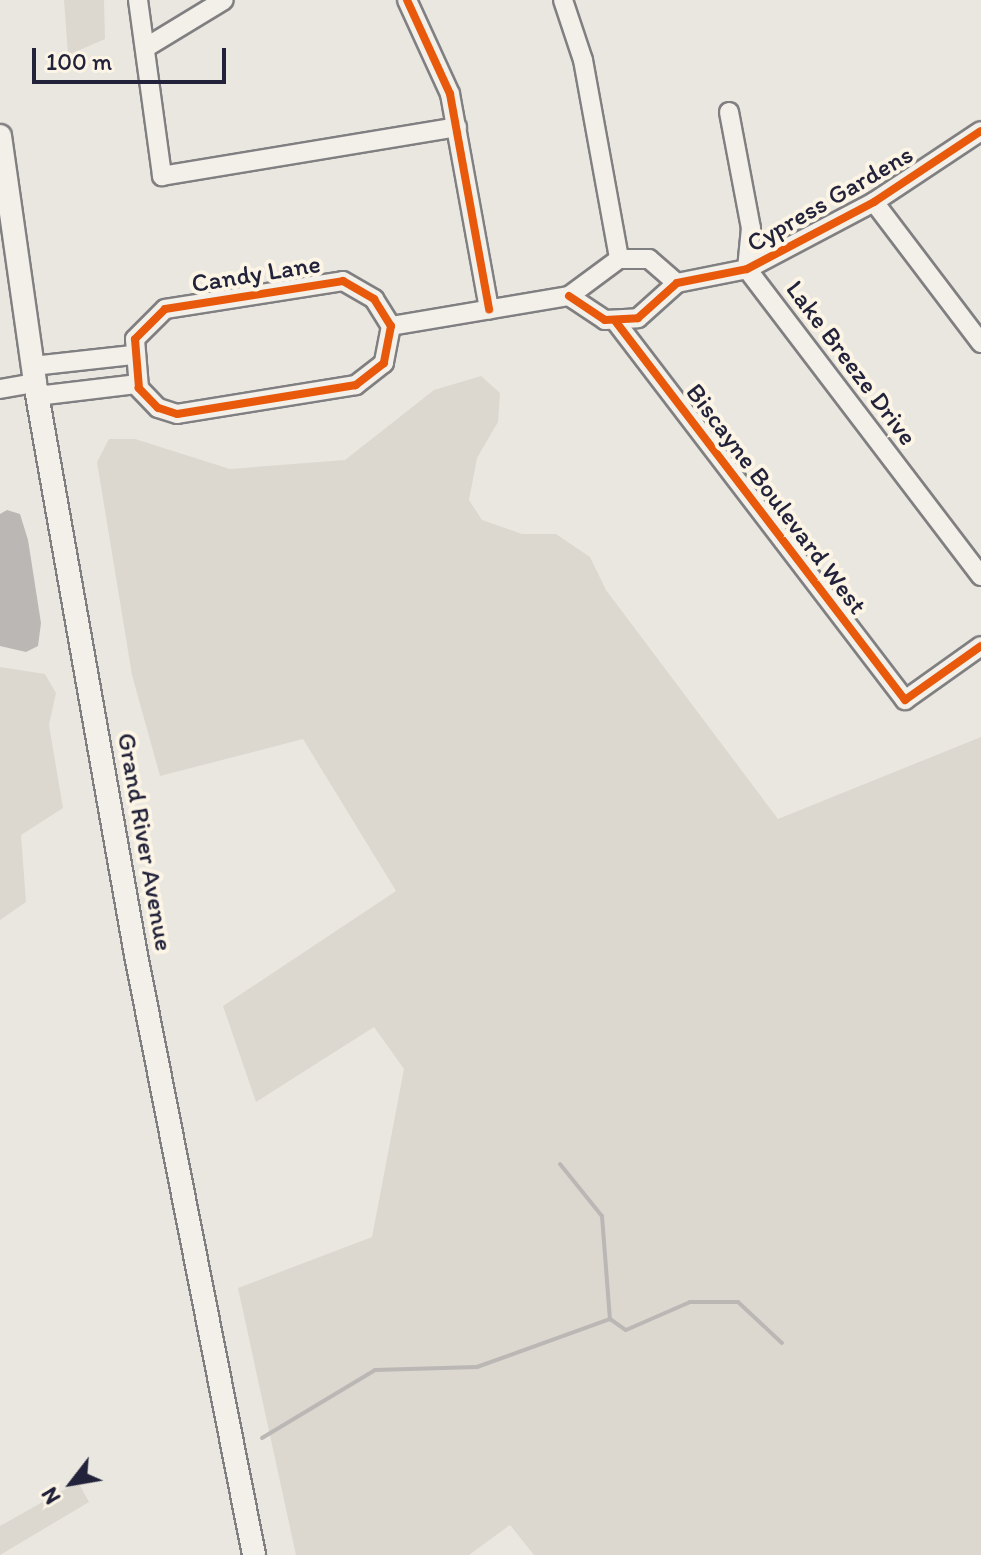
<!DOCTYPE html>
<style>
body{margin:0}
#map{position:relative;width:981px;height:1555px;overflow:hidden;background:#eae7e0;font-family:Itim,sans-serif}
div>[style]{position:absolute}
.green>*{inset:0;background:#dcd8d0}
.water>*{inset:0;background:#bab7b5}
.stream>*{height:4px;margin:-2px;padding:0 2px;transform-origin:2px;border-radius:2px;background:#bab7b5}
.roads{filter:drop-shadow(2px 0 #807f81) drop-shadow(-2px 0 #807f81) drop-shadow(0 2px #807f81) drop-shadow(0 -2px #807f81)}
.minor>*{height:18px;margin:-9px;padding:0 9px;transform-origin:9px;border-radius:9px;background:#f3f0ea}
.major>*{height:22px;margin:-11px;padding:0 11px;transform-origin:11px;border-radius:11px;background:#f3f0ea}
.cycleway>*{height:8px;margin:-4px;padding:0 4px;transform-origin:4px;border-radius:4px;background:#e8590c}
span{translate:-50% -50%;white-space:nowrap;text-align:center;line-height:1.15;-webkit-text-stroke:8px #fcf5e5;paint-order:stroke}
.street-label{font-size:26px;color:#22223b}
.north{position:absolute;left:32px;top:1443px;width:80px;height:80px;-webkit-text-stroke:6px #fcf5e5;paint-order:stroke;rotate:239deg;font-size:22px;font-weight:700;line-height:32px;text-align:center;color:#22223b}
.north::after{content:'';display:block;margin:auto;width:28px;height:36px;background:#22223b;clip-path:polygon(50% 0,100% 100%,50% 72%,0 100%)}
.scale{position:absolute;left:32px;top:48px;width:194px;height:36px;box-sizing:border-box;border:4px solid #22223b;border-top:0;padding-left:10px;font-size:24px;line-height:28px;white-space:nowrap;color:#22223b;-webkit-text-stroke:6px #fcf5e5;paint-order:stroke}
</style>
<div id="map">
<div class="green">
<div style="clip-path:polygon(64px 0,104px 0,105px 39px,68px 55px)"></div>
<div style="clip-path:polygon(481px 376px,500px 393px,498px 422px,477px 458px,469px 500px,482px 520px,522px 534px,556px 534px,590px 557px,606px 590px,778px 819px,981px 737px,981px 1555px,534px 1555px,510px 1525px,469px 1555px,296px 1555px,238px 1288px,372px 1237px,404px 1069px,374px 1027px,256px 1102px,223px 1006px,396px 891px,303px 739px,160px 776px,132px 675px,97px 462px,109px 439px,135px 439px,230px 469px,345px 460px,434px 390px)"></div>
<div style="clip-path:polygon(0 667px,45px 674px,56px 693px,49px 725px,63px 808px,21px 835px,26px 902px,0 920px)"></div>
<div style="clip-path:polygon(78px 1482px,89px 1502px,0 1555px,0 1526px)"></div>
</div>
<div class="water">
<div style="clip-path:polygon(7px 510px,20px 514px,28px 540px,41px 623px,38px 646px,26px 652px,0 646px,0 514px)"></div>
</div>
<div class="stream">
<div style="left:560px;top:1164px;width:67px;rotate:51.1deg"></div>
<div style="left:602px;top:1216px;width:103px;rotate:85.6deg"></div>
<div style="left:262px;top:1438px;width:132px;rotate:-31deg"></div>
<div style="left:375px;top:1370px;width:102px;rotate:-1.7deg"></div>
<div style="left:477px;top:1367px;width:141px;rotate:-19.8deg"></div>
<div style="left:610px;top:1319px;width:19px;rotate:35deg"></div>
<div style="left:626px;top:1330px;width:70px;rotate:-23.6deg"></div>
<div style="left:690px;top:1302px;width:48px"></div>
<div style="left:738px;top:1302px;width:60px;rotate:43deg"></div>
</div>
<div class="roads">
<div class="minor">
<div style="left:138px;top:0;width:178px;rotate:82.2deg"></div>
<div style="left:162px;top:176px;width:299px;rotate:-9.4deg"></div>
<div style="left:407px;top:0;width:103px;rotate:65.4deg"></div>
<div style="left:450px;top:94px;width:219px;rotate:79.7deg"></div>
<div style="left:563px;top:0;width:63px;rotate:71.6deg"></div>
<div style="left:583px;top:60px;width:202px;rotate:79.7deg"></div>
<div style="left:145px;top:48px;width:92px;rotate:-31.3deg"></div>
<div style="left:729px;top:112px;width:118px;rotate:79.3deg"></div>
<div style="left:751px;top:228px;width:41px;rotate:95.6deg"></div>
<div style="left:747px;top:269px;width:386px;rotate:52.7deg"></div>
<div style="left:874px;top:202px;width:177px;rotate:52.8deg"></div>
<div style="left:343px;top:281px;width:36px;rotate:30deg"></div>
<div style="left:374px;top:299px;width:32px;rotate:58deg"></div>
<div style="left:391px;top:326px;width:38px;rotate:101deg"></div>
<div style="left:384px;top:363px;width:36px;rotate:142deg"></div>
<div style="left:356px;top:385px;width:181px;rotate:170.8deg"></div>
<div style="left:177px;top:414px;width:20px;rotate:-162deg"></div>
<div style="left:158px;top:408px;width:28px;rotate:-134deg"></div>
<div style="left:139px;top:388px;width:49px;rotate:-94.7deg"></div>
<div style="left:135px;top:339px;width:42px;rotate:-45deg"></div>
<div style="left:165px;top:309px;width:180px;rotate:-8.9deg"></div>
<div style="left:569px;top:296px;width:43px;rotate:33.7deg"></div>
<div style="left:605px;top:320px;width:33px;rotate:-3deg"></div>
<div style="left:638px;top:318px;width:52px;rotate:-41.9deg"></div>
<div style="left:677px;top:283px;width:71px;rotate:-11.3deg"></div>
<div style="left:747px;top:269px;width:144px;rotate:-27.8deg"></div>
<div style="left:874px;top:202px;width:128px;rotate:-33.6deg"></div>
<div style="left:569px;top:296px;width:62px;rotate:-36.5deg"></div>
<div style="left:619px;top:259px;width:30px"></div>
<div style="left:649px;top:259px;width:37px;rotate:41deg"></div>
<div style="left:616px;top:322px;width:476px;rotate:52.6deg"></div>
<div style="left:905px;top:700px;width:93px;rotate:-35.4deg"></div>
<div style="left:391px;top:326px;width:181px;rotate:-9.6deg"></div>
<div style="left:33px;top:366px;width:100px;rotate:-6.3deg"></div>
<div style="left:0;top:389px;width:36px;rotate:-10deg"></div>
<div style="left:37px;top:396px;width:102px;rotate:-6.8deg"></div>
</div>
<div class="major">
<div style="left:0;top:136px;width:249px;rotate:81.9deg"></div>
<div style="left:35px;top:383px;width:581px;rotate:79.99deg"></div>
<div style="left:136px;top:955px;width:611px;rotate:78.87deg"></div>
</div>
</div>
<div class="cycleway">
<div style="left:407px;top:0;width:103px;rotate:65.4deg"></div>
<div style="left:450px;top:94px;width:219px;rotate:79.7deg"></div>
<div style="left:343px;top:281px;width:36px;rotate:30deg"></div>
<div style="left:374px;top:299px;width:32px;rotate:58deg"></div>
<div style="left:391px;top:326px;width:38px;rotate:101deg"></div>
<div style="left:384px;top:363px;width:36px;rotate:142deg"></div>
<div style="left:356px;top:385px;width:181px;rotate:170.8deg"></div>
<div style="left:177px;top:414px;width:20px;rotate:-162deg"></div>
<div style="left:158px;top:408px;width:28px;rotate:-134deg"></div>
<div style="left:139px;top:388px;width:49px;rotate:-94.7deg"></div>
<div style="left:135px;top:339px;width:42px;rotate:-45deg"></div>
<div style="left:165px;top:309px;width:180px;rotate:-8.9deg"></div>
<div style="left:569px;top:296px;width:43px;rotate:33.7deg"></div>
<div style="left:605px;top:320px;width:33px;rotate:-3deg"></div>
<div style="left:638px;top:318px;width:52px;rotate:-41.9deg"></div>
<div style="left:677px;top:283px;width:71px;rotate:-11.3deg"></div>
<div style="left:747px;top:269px;width:144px;rotate:-27.8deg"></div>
<div style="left:874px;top:202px;width:128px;rotate:-33.6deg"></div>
<div style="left:616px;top:322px;width:476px;rotate:52.6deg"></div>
<div style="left:905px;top:700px;width:93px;rotate:-35.4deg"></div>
</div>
<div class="street-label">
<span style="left:830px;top:199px;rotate:-30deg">Cypress Gardens</span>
<span style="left:256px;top:274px;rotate:-9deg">Candy Lane</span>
<span style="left:851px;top:363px;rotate:53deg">Lake Breeze Drive</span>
<span style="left:776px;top:499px;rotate:53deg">Biscayne Boulevard West</span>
<span style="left:145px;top:842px;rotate:80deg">Grand River Avenue</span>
</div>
<div class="north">N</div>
<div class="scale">100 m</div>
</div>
